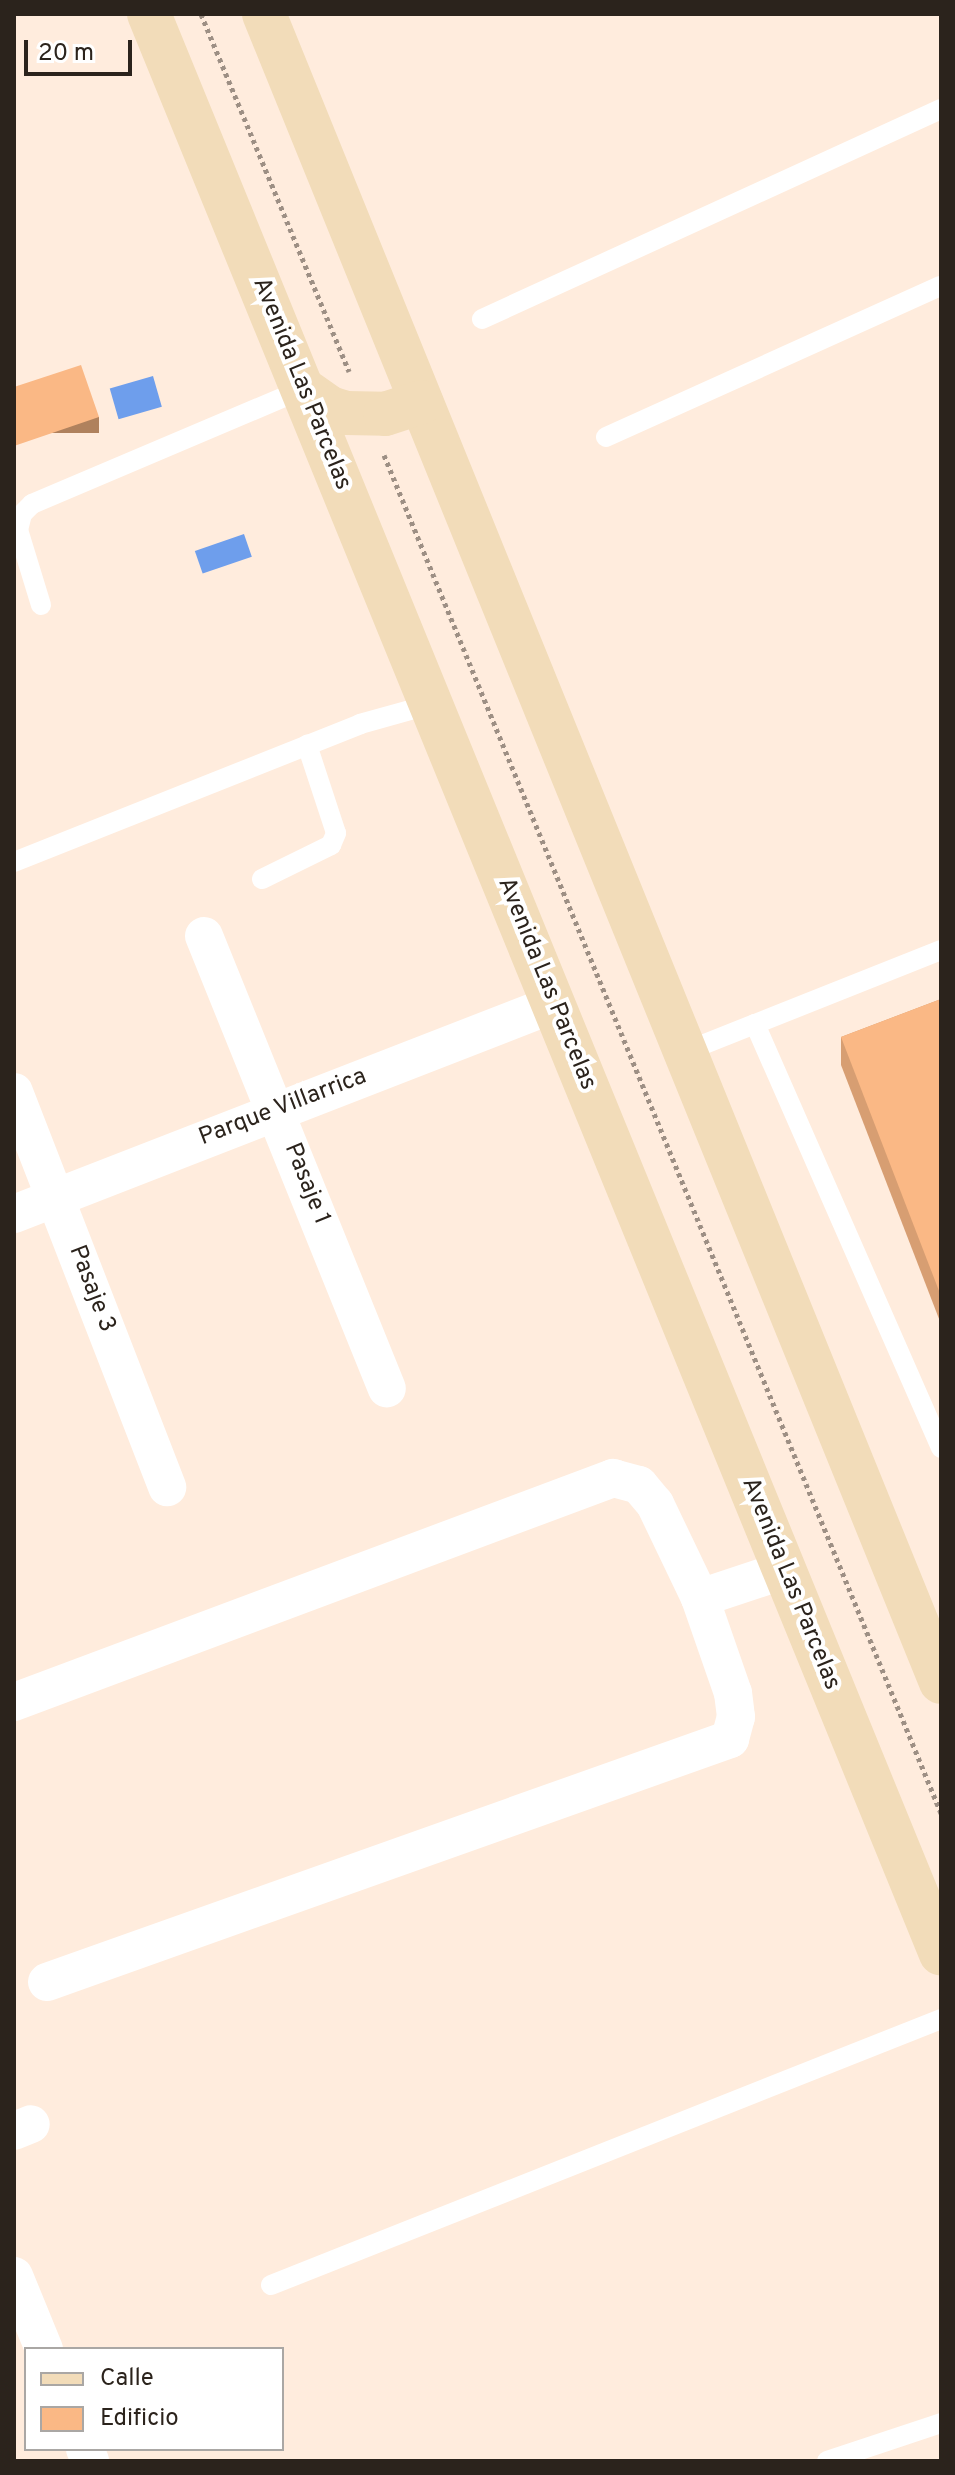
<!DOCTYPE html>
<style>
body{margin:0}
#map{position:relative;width:955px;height:2475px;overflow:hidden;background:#ffecdd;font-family:Overpass,sans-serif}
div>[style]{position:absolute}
.water>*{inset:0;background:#6e9eec;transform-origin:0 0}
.path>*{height:5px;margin-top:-2.5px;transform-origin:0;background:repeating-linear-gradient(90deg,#9d8f84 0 4px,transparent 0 8px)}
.lane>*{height:20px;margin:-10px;padding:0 10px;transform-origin:10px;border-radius:10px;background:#fff}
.street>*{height:38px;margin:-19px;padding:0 19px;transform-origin:19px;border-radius:19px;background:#fff}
.secondary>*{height:44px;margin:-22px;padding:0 22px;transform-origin:22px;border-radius:22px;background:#f2dcb9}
.wall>*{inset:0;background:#d79e72}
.shaded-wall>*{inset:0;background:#af815d;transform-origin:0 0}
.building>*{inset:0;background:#fab885}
span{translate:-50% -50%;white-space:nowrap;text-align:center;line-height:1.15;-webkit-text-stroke:8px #fff;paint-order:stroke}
.street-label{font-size:24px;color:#2b231c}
.frame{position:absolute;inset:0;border:16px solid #2b231c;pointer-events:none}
.legend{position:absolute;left:24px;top:2347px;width:260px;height:104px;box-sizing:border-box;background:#fff;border:2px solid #aaa7a4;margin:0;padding:10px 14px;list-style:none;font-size:24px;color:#2b231c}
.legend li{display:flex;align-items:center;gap:16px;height:40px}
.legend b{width:40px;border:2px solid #aaa7a4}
.scale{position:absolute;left:24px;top:40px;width:108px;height:36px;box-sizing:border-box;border:4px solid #2b231c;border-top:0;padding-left:10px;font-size:24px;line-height:28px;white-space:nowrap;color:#2b231c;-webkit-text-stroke:6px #fff;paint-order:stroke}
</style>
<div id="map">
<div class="water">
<div style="left:153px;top:376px;width:32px;height:45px;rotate:74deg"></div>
<div style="left:244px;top:534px;width:24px;height:52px;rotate:71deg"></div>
</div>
<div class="path">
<div style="left:201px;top:14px;width:387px;rotate:67.5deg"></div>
<div style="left:384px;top:455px;width:1468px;rotate:67.7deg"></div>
</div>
<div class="lane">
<div style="left:482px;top:319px;width:505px;rotate:-24.58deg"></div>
<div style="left:606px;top:437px;width:367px;rotate:-24.3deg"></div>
<div style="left:41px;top:605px;width:78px;rotate:-107deg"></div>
<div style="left:18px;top:530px;width:16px;rotate:-76deg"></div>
<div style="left:22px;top:514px;width:14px;rotate:-45deg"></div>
<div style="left:32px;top:504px;width:294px;rotate:-23deg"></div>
<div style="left:14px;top:862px;width:373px;rotate:-21.7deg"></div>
<div style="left:360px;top:724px;width:75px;rotate:-15.5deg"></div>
<div style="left:262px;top:879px;width:77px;rotate:-26.2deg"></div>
<div style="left:331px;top:845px;width:13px;rotate:-67deg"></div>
<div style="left:336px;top:833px;width:93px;rotate:-108.2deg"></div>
<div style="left:941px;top:950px;width:200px;rotate:158.3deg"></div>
<div style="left:755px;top:1024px;width:463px;rotate:66.3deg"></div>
<div style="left:687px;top:1051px;width:73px;rotate:-21.7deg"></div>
<div style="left:271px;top:2285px;width:721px;rotate:-21.65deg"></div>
<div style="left:827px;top:2461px;width:120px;rotate:-18.4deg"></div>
</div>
<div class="street">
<div style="left:204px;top:936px;width:488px;rotate:68deg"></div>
<div style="left:14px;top:1092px;width:424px;rotate:68.8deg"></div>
<div style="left:14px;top:1214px;width:579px;rotate:-21.25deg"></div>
<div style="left:14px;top:1702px;width:640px;rotate:-20.5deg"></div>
<div style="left:613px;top:1478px;width:27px;rotate:15deg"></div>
<div style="left:639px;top:1485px;width:25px;rotate:50deg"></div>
<div style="left:655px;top:1504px;width:104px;rotate:64.4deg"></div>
<div style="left:47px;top:1982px;width:725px;rotate:-19.58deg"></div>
<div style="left:730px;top:1739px;width:23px;rotate:-75deg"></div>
<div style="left:736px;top:1717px;width:24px;rotate:-97deg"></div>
<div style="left:733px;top:1693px;width:101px;rotate:-109.2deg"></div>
<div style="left:700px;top:1598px;width:89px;rotate:-18.4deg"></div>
<div style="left:14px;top:2131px;width:18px;rotate:-22deg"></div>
<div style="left:14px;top:2276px;width:79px;rotate:67.7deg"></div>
<div style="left:85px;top:2449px;width:13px;rotate:67deg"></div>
</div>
<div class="secondary">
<div style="left:149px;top:14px;width:2095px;rotate:67.79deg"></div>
<div style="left:264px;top:14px;width:1800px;rotate:67.91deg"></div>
<div style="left:303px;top:389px;width:33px;rotate:35deg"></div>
<div style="left:330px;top:408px;width:17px;rotate:17deg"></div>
<div style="left:346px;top:413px;width:39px;rotate:1deg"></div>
<div style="left:385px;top:414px;width:38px;rotate:-18deg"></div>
</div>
<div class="wall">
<div style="clip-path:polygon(941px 999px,941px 1324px,841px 1065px,841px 1037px)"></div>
</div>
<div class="shaded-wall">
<div style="left:99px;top:417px;width:16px;height:90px;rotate:90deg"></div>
</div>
<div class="building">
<div style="clip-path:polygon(81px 365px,99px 417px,14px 446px,14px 387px)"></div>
<div style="clip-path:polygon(941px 999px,941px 1296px,841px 1037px)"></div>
</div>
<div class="street-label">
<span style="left:301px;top:384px;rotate:68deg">Avenida Las Parcelas</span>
<span style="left:546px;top:984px;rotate:68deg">Avenida Las Parcelas</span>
<span style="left:283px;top:1108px;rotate:-21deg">Parque Villarrica</span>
<span style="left:306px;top:1184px;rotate:68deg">Pasaje 1</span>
<span style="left:91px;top:1289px;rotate:69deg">Pasaje 3</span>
<span style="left:790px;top:1584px;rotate:68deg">Avenida Las Parcelas</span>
</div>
<div class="frame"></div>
<ul class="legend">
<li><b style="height:10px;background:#f2dcb9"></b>Calle</li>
<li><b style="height:22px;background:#fab885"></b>Edificio</li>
</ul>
<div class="scale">20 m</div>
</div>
